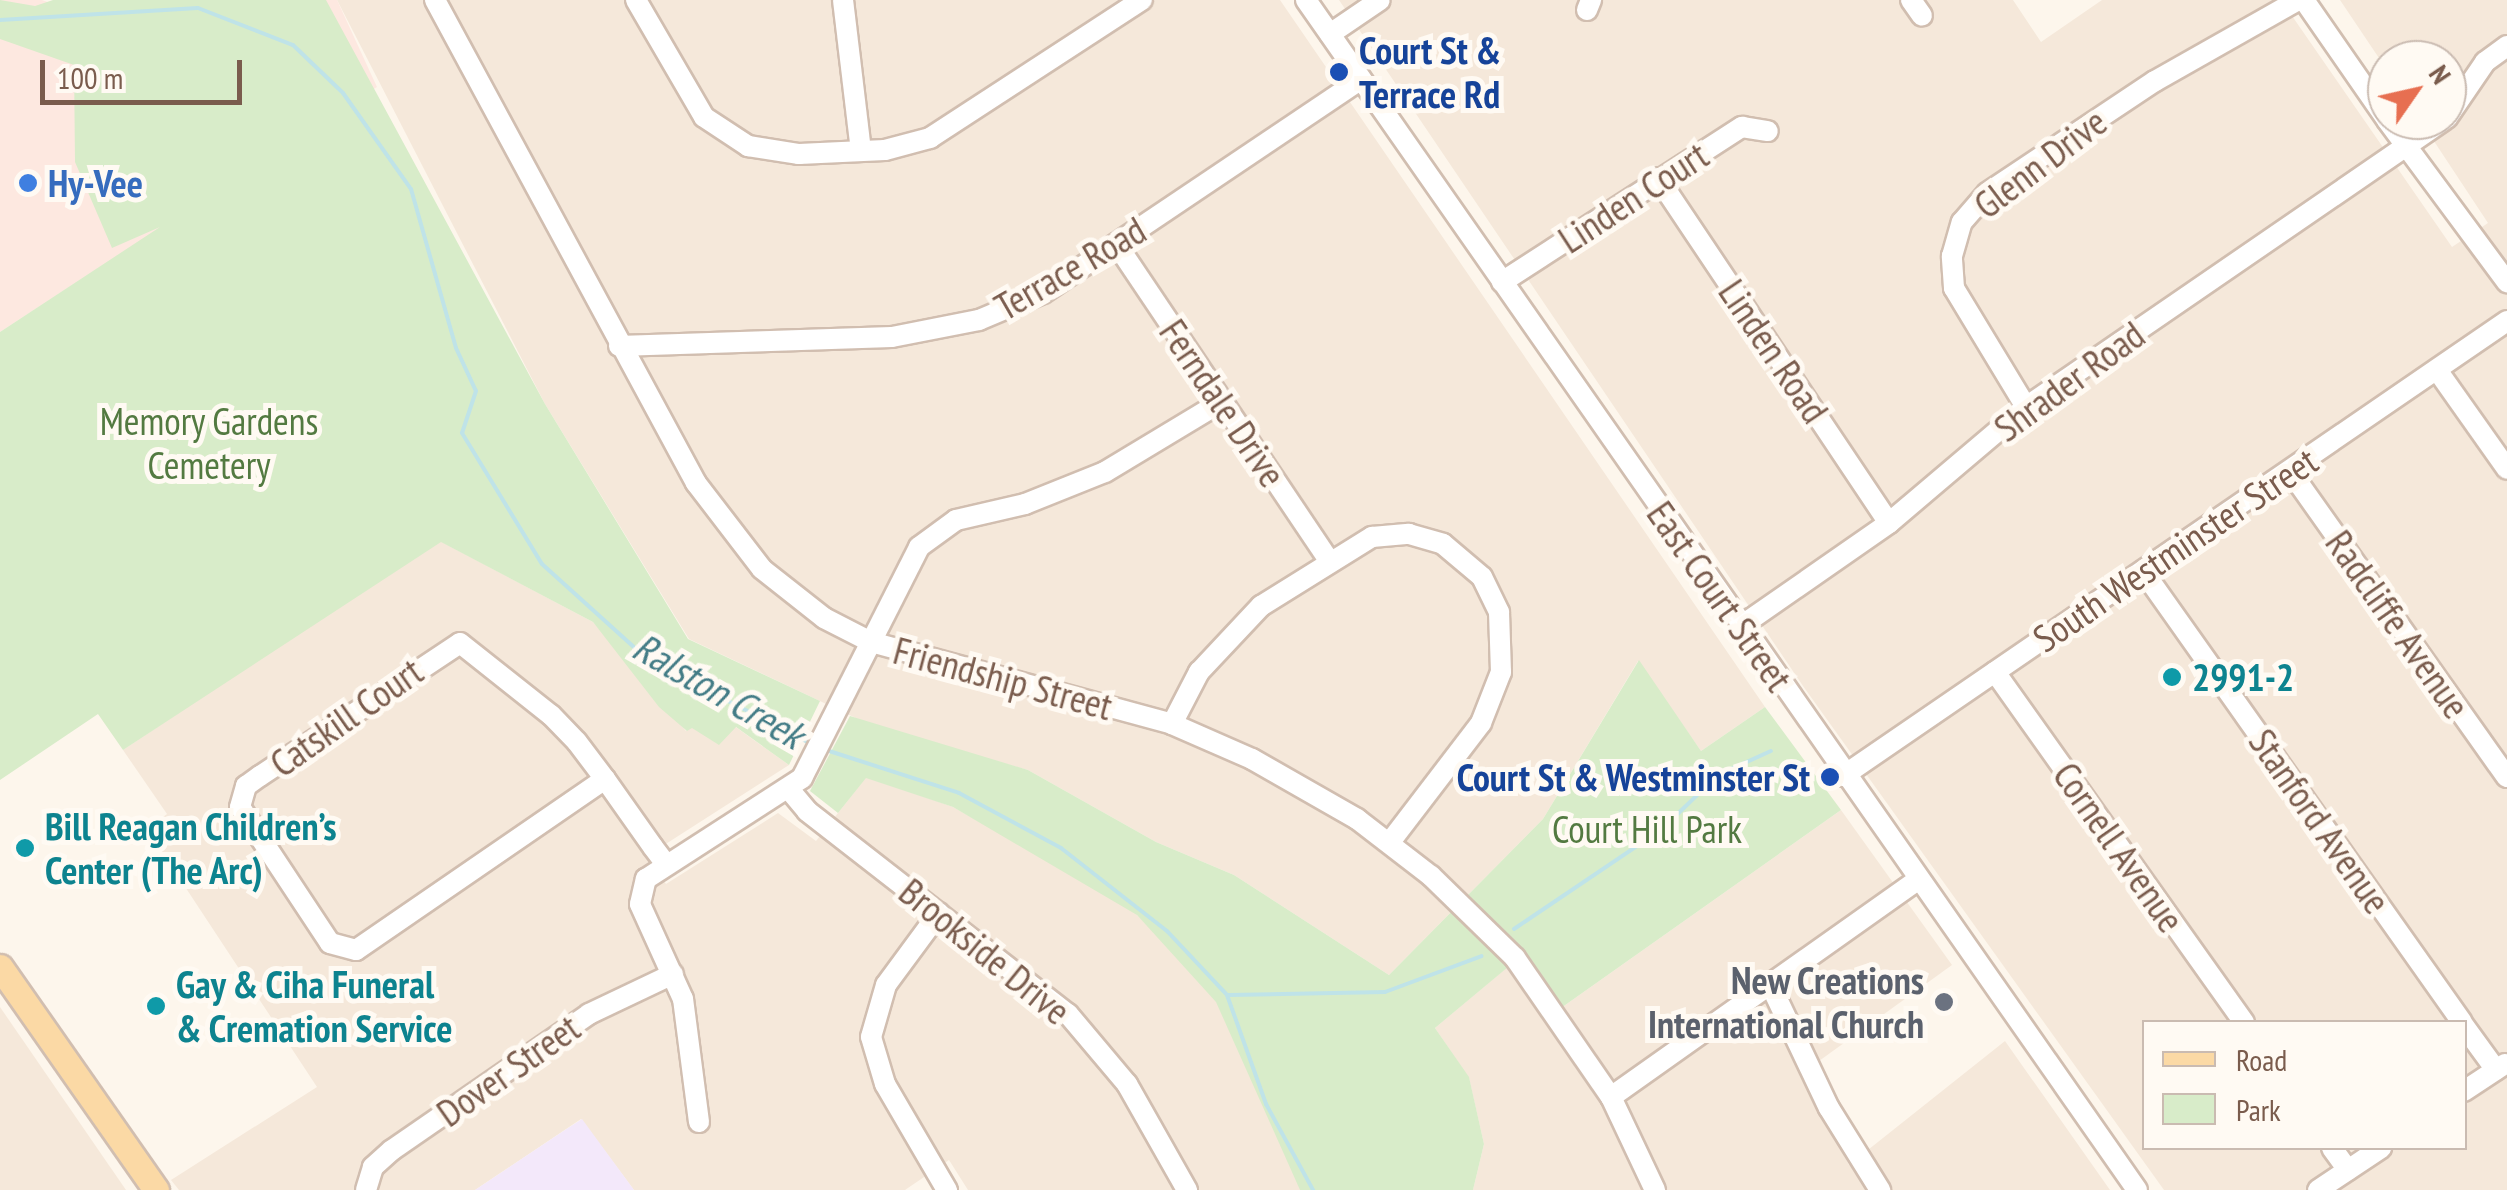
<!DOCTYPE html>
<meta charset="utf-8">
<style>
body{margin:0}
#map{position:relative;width:2507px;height:1190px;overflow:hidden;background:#fdf6ec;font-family:"PT Sans Narrow",sans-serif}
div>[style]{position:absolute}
.residential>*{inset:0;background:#f5e8da}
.commercial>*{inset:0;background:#fde8e0}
.education>*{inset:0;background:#f3e8fa}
.green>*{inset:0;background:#d8ecc9}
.stream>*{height:4px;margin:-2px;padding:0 2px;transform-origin:2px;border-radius:2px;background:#bfe3e8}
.roads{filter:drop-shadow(2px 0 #d1beb0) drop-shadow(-2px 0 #d1beb0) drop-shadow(0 2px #d1beb0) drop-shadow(0 -2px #d1beb0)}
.minor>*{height:20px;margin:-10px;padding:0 10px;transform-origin:10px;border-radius:10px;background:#fff}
.major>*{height:25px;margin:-12.5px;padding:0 12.5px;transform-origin:12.5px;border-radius:12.5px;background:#fbd9a5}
.dots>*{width:28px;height:28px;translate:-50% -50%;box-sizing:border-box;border:5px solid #fffaf3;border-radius:50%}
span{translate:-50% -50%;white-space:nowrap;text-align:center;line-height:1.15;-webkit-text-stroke:10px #fffaf3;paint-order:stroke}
.transit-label{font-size:38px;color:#164399;font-weight:700}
.left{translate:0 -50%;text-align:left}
.right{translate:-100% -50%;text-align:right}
.street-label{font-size:38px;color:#7a5c4d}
.shop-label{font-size:38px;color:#366cbe;font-weight:700}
.park-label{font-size:38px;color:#537a41}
.culture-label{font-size:38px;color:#0d838f;font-weight:700}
.worship-label{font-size:38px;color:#5b616d;font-weight:700}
.water-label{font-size:40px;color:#437c86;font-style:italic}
.legend{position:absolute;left:2142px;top:1020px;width:325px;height:130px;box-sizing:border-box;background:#fffaf3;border:2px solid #cabbb1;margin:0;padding:12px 18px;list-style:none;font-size:30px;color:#7a5c4d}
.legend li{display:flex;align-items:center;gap:20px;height:50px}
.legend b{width:50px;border:2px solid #cabbb1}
.north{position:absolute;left:2367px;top:40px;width:100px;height:100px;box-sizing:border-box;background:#fffaf3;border:2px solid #cabbb1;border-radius:50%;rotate:56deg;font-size:28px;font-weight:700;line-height:40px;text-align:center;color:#7a5c4d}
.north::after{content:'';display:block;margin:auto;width:35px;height:45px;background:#e76f51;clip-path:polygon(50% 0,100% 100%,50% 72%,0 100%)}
.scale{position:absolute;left:40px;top:60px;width:202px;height:45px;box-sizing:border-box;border:5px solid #7a5c4d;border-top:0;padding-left:12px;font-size:30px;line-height:35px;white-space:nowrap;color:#7a5c4d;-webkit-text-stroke:8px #fffaf3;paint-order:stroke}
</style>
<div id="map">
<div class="residential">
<div style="clip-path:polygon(337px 0,1280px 0,1765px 707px,1701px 751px,1638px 661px,1543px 819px,1389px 975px,1234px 875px,1156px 842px,1028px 770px,881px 730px,689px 639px,545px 404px)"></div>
<div style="clip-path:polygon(evenodd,1339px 0,2013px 0,2041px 42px,2102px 0,2281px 0,2452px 247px,2488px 223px,2420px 120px,2447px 120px,2447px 60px,2387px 60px,2387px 70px,2340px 0,2507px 0,2507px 1190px,2164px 1190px,1803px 686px,1339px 0,2144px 1022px,2464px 1022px,2464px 1148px,2144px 1148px,2144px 1022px)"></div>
<div style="clip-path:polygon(438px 540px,593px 622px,686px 731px,716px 713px,789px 765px,647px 856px,666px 884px,778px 813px,816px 841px,867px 776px,953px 807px,1127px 905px,1221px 997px,1321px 1190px,968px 1190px,949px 1160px,905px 1190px,634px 1190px,581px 1119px,475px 1190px,179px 1190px,171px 1180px,317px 1087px,147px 829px,167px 814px,123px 750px)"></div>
<div style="clip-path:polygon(1841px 810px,1952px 965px,1801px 1074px,1849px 1165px,2005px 1041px,2110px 1190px,1473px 1190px,1484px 1144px,1469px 1078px,1435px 1028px,1511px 964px,1561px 1008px)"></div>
<div style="clip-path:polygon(0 1007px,126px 1190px,0 1190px)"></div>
</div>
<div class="commercial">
<div style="clip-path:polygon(0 0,42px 0,121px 28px,178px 0,337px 0,377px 87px,0 332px)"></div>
</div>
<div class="education">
<div style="clip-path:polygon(582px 1119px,634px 1190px,475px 1190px,568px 1128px)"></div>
</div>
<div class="green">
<div style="clip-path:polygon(0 0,35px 6px,53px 0,326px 0,545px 404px,688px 639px,820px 701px,789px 765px,736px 727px,719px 745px,692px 728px,687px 731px,659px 707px,593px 622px,441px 542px,123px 750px,98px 714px,0 780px,0 332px,160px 227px,112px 248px,75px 162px,74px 65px,0 39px)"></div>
<div style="clip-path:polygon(1639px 660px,1701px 751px,1765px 707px,1841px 810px,1561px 1008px,1520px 957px,1435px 1028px,1469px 1077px,1484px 1144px,1473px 1190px,1300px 1190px,1216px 1002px,1137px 915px,953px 807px,866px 778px,838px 813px,810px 791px,850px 716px,1028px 770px,1156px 842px,1234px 875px,1389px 975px,1543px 819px)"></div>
</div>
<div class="stream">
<div style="left:0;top:20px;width:198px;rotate:-3.5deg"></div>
<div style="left:198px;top:8px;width:102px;rotate:21.3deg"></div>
<div style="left:293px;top:45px;width:69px;rotate:43.8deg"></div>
<div style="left:343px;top:93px;width:118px;rotate:54.7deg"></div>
<div style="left:411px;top:189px;width:165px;rotate:74.2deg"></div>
<div style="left:456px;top:348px;width:47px;rotate:65.1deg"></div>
<div style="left:476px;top:391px;width:44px;rotate:108.4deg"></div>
<div style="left:462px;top:433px;width:153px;rotate:58.6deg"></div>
<div style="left:542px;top:564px;width:142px;rotate:42.1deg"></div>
<div style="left:647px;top:659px;width:183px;rotate:27.3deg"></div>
<div style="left:823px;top:749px;width:143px;rotate:17.9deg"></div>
<div style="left:959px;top:793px;width:116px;rotate:28.3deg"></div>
<div style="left:1061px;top:848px;width:135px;rotate:38.1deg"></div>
<div style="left:1167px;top:931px;width:88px;rotate:46.8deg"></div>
<div style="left:1227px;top:995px;width:116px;rotate:70.3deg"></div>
<div style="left:1266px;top:1104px;width:98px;rotate:61.3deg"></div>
<div style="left:1514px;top:929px;width:179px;rotate:-34deg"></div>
<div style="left:1662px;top:829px;width:78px;rotate:-44deg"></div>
<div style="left:1718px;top:775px;width:58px;rotate:-24.4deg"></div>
<div style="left:1229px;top:995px;width:156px;rotate:-1.1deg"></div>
<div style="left:1385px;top:992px;width:103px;rotate:-20.4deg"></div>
</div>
<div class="roads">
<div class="minor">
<div style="left:435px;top:0;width:549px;rotate:61.61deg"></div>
<div style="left:696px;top:483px;width:108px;rotate:52.5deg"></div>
<div style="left:762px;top:569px;width:79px;rotate:38.3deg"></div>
<div style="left:824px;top:618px;width:53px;rotate:27.1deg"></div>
<div style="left:871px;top:642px;width:312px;rotate:15.2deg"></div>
<div style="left:1172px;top:724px;width:87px;rotate:23.6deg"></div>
<div style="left:1252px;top:759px;width:121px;rotate:29.7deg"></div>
<div style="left:1357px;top:819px;width:93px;rotate:37.6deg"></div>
<div style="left:1431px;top:876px;width:117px;rotate:44.3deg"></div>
<div style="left:1515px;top:958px;width:169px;rotate:55.4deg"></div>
<div style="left:1611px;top:1097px;width:103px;rotate:64.7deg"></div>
<div style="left:636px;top:0;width:135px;rotate:59.8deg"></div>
<div style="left:704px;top:117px;width:53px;rotate:33.4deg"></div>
<div style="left:748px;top:146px;width:52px;rotate:8.9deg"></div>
<div style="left:799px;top:154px;width:86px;rotate:-2.7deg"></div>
<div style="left:885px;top:150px;width:47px;rotate:-14.9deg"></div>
<div style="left:930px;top:138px;width:253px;rotate:-33.1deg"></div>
<div style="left:843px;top:0;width:151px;rotate:83.2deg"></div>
<div style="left:1306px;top:0;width:1451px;rotate:55.07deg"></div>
<div style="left:1911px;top:0;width:19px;rotate:55deg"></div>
<div style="left:2304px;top:0;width:146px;rotate:55.3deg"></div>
<div style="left:1587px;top:10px;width:11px;rotate:-68deg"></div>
<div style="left:1330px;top:34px;width:60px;rotate:-34.2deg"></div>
<div style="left:2447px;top:118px;width:68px;rotate:-55.8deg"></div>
<div style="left:2485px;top:62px;width:27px;rotate:-36deg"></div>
<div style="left:2387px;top:120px;width:202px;rotate:53.5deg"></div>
<div style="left:1658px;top:178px;width:415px;rotate:56.2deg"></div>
<div style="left:1117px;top:245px;width:381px;rotate:56.1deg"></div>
<div style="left:1502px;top:282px;width:286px;rotate:-32.9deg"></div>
<div style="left:1742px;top:127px;width:26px;rotate:9deg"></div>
<div style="left:619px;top:346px;width:273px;rotate:-1.9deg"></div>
<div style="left:892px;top:337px;width:89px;rotate:-11.1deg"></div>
<div style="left:979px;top:320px;width:69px;rotate:-22.9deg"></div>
<div style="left:1043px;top:293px;width:383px;rotate:-33.9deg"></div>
<div style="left:2437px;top:370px;width:121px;rotate:54.7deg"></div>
<div style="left:2026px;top:407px;width:139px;rotate:-121.2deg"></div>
<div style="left:1954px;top:288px;width:32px;rotate:-94deg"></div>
<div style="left:1952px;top:256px;width:35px;rotate:-74deg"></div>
<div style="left:1962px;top:222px;width:38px;rotate:-49deg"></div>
<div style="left:1987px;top:193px;width:202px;rotate:-33.7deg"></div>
<div style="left:2155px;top:81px;width:164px;rotate:-29.5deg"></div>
<div style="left:2290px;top:471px;width:375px;rotate:54.7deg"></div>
<div style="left:2143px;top:571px;width:552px;rotate:54.73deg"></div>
<div style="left:1741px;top:626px;width:180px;rotate:-34.8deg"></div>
<div style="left:1889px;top:523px;width:180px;rotate:-40.3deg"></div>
<div style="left:2026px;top:407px;width:507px;rotate:-34.47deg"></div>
<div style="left:1995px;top:672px;width:430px;rotate:54.6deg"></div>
<div style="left:1172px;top:724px;width:59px;rotate:-62.6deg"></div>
<div style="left:1199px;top:672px;width:91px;rotate:-46.8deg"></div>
<div style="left:1261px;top:606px;width:131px;rotate:-31.9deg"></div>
<div style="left:1372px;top:537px;width:37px;rotate:-5deg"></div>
<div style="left:1409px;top:534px;width:35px;rotate:16deg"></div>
<div style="left:1443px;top:544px;width:51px;rotate:40.2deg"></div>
<div style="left:1482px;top:577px;width:39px;rotate:64deg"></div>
<div style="left:1499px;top:612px;width:60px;rotate:88.1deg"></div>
<div style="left:1501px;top:672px;width:55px;rotate:111.4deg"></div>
<div style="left:1481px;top:723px;width:150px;rotate:127.4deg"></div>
<div style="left:1843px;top:776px;width:805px;rotate:-34.42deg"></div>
<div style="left:605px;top:779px;width:302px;rotate:145.5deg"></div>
<div style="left:356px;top:950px;width:27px;rotate:-165deg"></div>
<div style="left:330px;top:943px;width:163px;rotate:-123.5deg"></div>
<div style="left:240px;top:807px;width:22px;rotate:-74deg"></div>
<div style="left:246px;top:786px;width:17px;rotate:-36deg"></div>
<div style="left:260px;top:776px;width:240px;rotate:-33.6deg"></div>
<div style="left:460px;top:643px;width:116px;rotate:38.4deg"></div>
<div style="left:551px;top:715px;width:37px;rotate:46deg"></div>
<div style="left:577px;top:742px;width:46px;rotate:52.9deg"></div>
<div style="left:605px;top:779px;width:83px;rotate:54.8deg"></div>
<div style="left:653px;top:847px;width:21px;rotate:53deg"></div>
<div style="left:788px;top:788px;width:30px;rotate:50deg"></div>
<div style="left:807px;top:811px;width:331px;rotate:37.9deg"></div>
<div style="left:1068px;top:1014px;width:92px;rotate:49.9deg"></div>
<div style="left:1127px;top:1084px;width:122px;rotate:60.5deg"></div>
<div style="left:939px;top:913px;width:89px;rotate:126.4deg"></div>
<div style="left:886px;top:985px;width:54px;rotate:106.1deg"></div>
<div style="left:871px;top:1037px;width:49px;rotate:73.4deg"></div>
<div style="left:885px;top:1084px;width:123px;rotate:59.7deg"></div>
<div style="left:1770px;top:984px;width:137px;rotate:64.6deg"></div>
<div style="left:1829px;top:1108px;width:97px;rotate:58.1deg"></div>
<div style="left:2464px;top:1026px;width:54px;rotate:54deg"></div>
<div style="left:2464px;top:1091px;width:49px;rotate:-33.4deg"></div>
<div style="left:1611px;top:1097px;width:375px;rotate:-35.3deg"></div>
<div style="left:699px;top:1122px;width:124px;rotate:-97.4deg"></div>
<div style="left:683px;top:999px;width:104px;rotate:-114.4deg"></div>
<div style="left:640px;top:904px;width:26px;rotate:-77deg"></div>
<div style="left:646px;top:879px;width:186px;rotate:-32.9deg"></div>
<div style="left:802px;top:778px;width:259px;rotate:-63.1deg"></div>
<div style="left:919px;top:547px;width:46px;rotate:-36.1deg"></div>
<div style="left:956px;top:520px;width:71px;rotate:-13.1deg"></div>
<div style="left:1025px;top:504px;width:86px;rotate:-21.8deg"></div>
<div style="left:1105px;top:472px;width:135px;rotate:-31.1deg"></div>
<div style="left:2332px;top:1148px;width:27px;rotate:54deg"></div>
<div style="left:366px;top:1190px;width:24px;rotate:-73deg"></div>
<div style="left:373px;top:1167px;width:25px;rotate:-42deg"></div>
<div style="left:392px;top:1150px;width:239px;rotate:-34.6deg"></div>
<div style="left:589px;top:1014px;width:93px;rotate:-25.5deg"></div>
<div style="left:2318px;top:1190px;width:76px;rotate:-33.7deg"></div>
</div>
<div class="major">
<div style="left:0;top:967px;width:272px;rotate:55deg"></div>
</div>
</div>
<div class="dots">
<div style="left:1339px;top:72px;background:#1a4fb4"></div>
<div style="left:28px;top:183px;background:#3f7fe0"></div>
<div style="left:2172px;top:677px;background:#0f9aa8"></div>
<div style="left:1830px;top:777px;background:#1a4fb4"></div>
<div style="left:25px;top:848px;background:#0f9aa8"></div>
<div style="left:1944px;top:1002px;background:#6b7280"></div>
<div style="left:156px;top:1006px;background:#0f9aa8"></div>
</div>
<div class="transit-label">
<span class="left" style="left:1359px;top:72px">Court St &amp;<br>Terrace Rd</span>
<span class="right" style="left:1810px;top:777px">Court St &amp; Westminster St</span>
</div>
<div class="street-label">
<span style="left:2040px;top:163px;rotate:-37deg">Glenn Drive</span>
<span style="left:1633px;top:197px;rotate:-33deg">Linden Court</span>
<span style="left:1070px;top:268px;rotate:-30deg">Terrace Road</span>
<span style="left:1774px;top:351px;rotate:56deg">Linden Road</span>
<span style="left:2069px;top:381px;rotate:-36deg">Shrader Road</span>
<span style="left:1223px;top:403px;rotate:56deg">Ferndale Drive</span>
<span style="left:2175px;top:549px;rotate:-34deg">South Westminster Street</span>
<span style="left:1720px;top:596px;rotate:55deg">East Court Street</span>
<span style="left:2398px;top:624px;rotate:55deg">Radcliffe Avenue</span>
<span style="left:1003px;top:678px;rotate:15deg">Friendship Street</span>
<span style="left:346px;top:717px;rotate:-35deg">Catskill Court</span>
<span style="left:2320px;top:821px;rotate:55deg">Stanford Avenue</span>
<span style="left:2119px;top:847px;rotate:55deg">Cornell Avenue</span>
<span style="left:985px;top:951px;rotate:39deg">Brookside Drive</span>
<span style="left:508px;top:1070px;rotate:-35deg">Dover Street</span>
</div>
<div class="shop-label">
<span class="left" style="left:48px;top:183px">Hy-Vee</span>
</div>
<div class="park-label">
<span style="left:209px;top:443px">Memory Gardens<br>Cemetery</span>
<span style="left:1647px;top:829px">Court Hill Park</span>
</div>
<div class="culture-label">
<span class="left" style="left:2192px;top:677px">2991-2</span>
<span class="left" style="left:45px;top:848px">Bill Reagan Children’s<br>Center (The Arc)</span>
<span class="left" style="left:176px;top:1006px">Gay &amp; Ciha Funeral<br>&amp; Cremation Service</span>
</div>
<div class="worship-label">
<span class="right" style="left:1924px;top:1002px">New Creations<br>International Church</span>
</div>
<div class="water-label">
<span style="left:719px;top:690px;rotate:30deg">Ralston Creek</span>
</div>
<ul class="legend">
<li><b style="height:12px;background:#fbd9a5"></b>Road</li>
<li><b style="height:28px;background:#d8ecc9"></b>Park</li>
</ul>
<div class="north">N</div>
<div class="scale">100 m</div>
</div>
